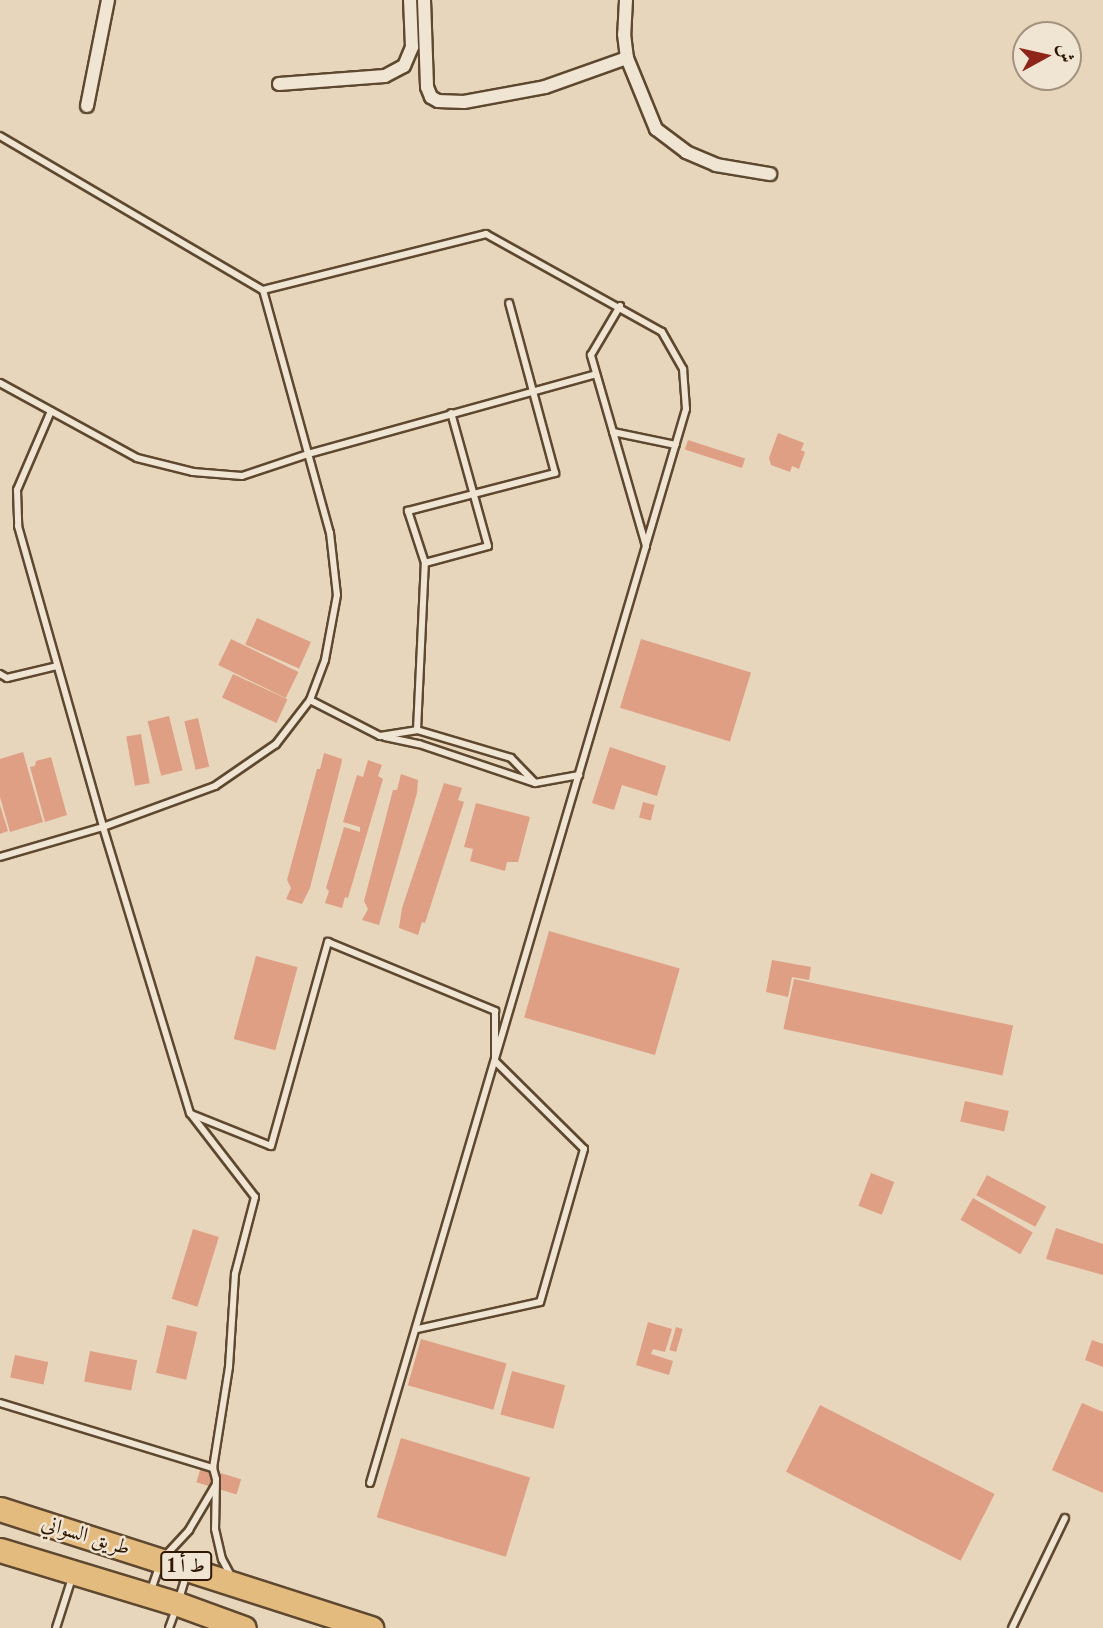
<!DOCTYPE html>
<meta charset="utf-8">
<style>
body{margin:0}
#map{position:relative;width:1103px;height:1628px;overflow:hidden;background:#e8d6bc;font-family:"Libre Caslon Text",Amiri,serif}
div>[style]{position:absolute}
.building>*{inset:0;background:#de9f84;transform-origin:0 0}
.roads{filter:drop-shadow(2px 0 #5e482f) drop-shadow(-2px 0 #5e482f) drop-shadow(0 2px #5e482f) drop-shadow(0 -2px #5e482f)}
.lane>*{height:6px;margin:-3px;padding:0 3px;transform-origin:3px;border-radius:3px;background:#f0e4d3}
.street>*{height:12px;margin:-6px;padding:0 6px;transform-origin:6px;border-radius:6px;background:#f0e4d3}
.highway>*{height:23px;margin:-11.5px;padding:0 11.5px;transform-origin:11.5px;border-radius:11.5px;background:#e4bb7e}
span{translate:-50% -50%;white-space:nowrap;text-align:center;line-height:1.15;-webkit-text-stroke:5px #f0e4d3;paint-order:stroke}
.shield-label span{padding:2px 5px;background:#f0e4d3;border:2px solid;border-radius:5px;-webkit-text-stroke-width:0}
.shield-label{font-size:19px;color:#301800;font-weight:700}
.street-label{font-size:21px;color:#301800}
.north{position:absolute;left:1012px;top:21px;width:70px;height:70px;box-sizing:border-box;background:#f0e4d3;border:2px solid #a3927f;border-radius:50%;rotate:82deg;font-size:19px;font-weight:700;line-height:28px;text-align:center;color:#301800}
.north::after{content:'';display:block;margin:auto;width:24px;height:32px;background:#8f2418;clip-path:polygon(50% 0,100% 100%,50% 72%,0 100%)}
</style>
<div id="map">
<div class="building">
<div style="clip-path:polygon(778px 433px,804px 443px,801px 450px,805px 452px,799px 469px,792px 466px,790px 472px,771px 465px,769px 458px)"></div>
<div style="left:688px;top:440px;width:60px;height:10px;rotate:18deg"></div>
<div style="left:257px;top:618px;width:59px;height:29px;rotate:24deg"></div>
<div style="left:231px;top:639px;width:75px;height:29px;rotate:26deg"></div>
<div style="left:641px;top:639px;width:115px;height:72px;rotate:17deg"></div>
<div style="left:233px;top:674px;width:60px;height:26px;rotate:25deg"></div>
<div style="left:169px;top:716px;width:56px;height:22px;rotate:76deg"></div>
<div style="left:198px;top:718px;width:50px;height:14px;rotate:77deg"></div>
<div style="left:141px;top:734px;width:50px;height:15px;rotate:80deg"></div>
<div style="clip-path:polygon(610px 747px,666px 766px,657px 796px,622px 785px,614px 810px,592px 803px)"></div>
<div style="clip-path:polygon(23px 752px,43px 822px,10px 832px,0 797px,0 759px)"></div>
<div style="clip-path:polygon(324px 753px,342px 759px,341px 765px,310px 888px,302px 904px,286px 899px,291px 888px,287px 880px,317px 769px,320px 769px)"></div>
<div style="clip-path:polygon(51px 757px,67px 815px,45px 822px,30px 767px,35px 766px,36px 761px)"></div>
<div style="clip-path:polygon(368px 760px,382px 765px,378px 776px,383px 779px,348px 898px,345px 897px,342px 908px,325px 903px,329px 891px,326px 888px,344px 827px,360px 832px,360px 827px,343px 822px,357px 775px,363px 777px)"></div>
<div style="clip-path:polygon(401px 774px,418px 780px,417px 793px,379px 925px,362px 920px,368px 909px,364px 901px,393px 790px,397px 790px)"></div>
<div style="clip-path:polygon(444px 783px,462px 788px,458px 800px,464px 802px,425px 923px,422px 922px,418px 935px,399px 928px,402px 908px)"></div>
<div style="left:643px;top:802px;width:12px;height:16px;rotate:14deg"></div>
<div style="clip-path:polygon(476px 803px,530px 817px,518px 862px,507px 862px,505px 871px,470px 861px,473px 849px,464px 847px)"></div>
<div style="clip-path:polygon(0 805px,8px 831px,0 834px)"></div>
<div style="left:549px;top:931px;width:136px;height:90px;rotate:16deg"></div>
<div style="left:256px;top:956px;width:43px;height:86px;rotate:15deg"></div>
<div style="clip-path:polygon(772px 960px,811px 967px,809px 980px,792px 977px,788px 997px,766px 992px)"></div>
<div style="left:794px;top:979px;width:224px;height:51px;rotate:12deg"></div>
<div style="left:965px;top:1101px;width:45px;height:21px;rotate:13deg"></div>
<div style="left:871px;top:1173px;width:25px;height:35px;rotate:21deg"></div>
<div style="left:987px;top:1175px;width:67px;height:23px;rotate:28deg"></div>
<div style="left:973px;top:1198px;width:69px;height:25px;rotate:30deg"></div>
<div style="clip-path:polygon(1056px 1228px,1103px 1244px,1103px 1275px,1046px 1259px)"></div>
<div style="left:193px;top:1229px;width:27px;height:73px;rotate:17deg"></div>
<div style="clip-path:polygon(648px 1322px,672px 1329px,665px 1352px,653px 1349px,651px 1354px,673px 1361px,669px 1375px,636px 1365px)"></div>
<div style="left:167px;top:1325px;width:31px;height:49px;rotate:13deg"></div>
<div style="left:676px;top:1327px;width:7px;height:24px;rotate:16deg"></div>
<div style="left:421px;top:1339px;width:89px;height:48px;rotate:16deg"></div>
<div style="clip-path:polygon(1092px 1340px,1103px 1344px,1103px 1367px,1085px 1360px)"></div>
<div style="left:90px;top:1351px;width:48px;height:31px;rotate:11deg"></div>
<div style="left:15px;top:1355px;width:34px;height:23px;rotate:12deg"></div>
<div style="left:512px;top:1371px;width:55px;height:45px;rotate:15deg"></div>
<div style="clip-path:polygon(1082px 1403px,1103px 1412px,1103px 1493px,1052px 1470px)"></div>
<div style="left:820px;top:1405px;width:196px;height:75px;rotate:27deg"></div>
<div style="left:401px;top:1438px;width:135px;height:83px;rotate:17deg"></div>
<div style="left:201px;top:1467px;width:42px;height:16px;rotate:17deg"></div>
</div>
<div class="roads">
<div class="lane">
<div style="left:0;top:136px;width:305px;rotate:30.4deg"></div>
<div style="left:263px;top:290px;width:252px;rotate:74.6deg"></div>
<div style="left:330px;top:533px;width:62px;rotate:83.6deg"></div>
<div style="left:337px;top:595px;width:66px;rotate:100.5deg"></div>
<div style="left:325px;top:660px;width:43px;rotate:110.6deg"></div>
<div style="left:310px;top:700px;width:56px;rotate:127.7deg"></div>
<div style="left:276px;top:744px;width:74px;rotate:145.5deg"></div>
<div style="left:215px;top:786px;width:119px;rotate:159.9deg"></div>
<div style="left:103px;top:827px;width:107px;rotate:163.8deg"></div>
<div style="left:263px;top:290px;width:230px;rotate:-14.1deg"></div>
<div style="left:486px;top:234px;width:201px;rotate:29.1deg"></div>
<div style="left:662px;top:332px;width:43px;rotate:60.4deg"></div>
<div style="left:683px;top:369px;width:40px;rotate:85.7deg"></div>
<div style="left:686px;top:409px;width:142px;rotate:106.4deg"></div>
<div style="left:0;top:383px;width:156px;rotate:28.7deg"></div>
<div style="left:137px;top:458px;width:58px;rotate:14deg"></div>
<div style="left:193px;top:472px;width:49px;rotate:4.7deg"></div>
<div style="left:242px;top:476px;width:70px;rotate:-18.4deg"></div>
<div style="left:308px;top:454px;width:299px;rotate:-15.5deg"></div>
<div style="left:51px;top:411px;width:86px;rotate:113.3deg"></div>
<div style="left:17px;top:490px;width:36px;rotate:88deg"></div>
<div style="left:18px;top:526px;width:313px;rotate:74.2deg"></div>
<div style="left:103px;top:827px;width:299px;rotate:73.1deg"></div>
<div style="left:190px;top:1113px;width:106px;rotate:52.3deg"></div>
<div style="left:255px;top:1197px;width:80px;rotate:104.6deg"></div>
<div style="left:235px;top:1274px;width:93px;rotate:93.7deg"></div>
<div style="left:229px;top:1367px;width:102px;rotate:99deg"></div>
<div style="left:213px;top:1468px;width:11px;rotate:75deg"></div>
<div style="left:216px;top:1479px;width:50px;rotate:91.1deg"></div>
<div style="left:215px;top:1529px;width:31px;rotate:77deg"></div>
<div style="left:222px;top:1559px;width:19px;rotate:62deg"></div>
<div style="left:613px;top:432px;width:64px;rotate:11.7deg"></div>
<div style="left:425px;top:563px;width:65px;rotate:-15.1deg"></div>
<div style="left:488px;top:546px;width:138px;rotate:-105.5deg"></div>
<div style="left:0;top:674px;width:8px;rotate:30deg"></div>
<div style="left:7px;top:678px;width:51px;rotate:-13.5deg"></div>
<div style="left:310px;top:700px;width:79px;rotate:27.2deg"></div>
<div style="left:380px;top:736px;width:37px;rotate:-9deg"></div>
<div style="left:417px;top:730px;width:98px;rotate:16.6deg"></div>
<div style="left:511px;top:758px;width:35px;rotate:46deg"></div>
<div style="left:417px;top:730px;width:167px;rotate:-87.3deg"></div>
<div style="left:425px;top:563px;width:55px;rotate:-108.1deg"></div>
<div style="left:408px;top:511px;width:152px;rotate:-14.5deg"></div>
<div style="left:555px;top:473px;width:176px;rotate:-105.1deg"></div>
<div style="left:385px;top:737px;width:35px;rotate:12deg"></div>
<div style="left:419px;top:744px;width:122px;rotate:18.6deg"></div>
<div style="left:535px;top:783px;width:45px;rotate:-10.3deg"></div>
<div style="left:191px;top:1114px;width:86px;rotate:21.8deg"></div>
<div style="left:271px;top:1146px;width:212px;rotate:-74.4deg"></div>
<div style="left:328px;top:942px;width:181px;rotate:22.4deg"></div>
<div style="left:495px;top:1011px;width:50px;rotate:90deg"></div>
<div style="left:495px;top:1061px;width:125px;rotate:44.7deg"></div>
<div style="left:584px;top:1149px;width:159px;rotate:106deg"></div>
<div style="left:540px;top:1302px;width:126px;rotate:167.6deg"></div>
<div style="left:0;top:1403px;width:223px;rotate:17deg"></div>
<div style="left:370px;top:1483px;width:977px;rotate:-73.59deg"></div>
<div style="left:646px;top:546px;width:199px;rotate:-106.1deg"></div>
<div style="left:591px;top:355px;width:57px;rotate:-59.4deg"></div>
<div style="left:166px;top:1555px;width:34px;rotate:-47deg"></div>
<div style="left:189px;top:1530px;width:51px;rotate:-59.4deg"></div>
<div style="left:151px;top:1590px;width:28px;rotate:-71deg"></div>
<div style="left:179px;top:1599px;width:28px;rotate:-73deg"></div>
<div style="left:56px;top:1628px;width:52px;rotate:-72.3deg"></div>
<div style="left:169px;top:1628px;width:20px;rotate:-70deg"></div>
<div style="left:1012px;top:1628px;width:122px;rotate:-64.3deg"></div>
</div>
<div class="street">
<div style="left:424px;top:0;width:87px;rotate:88deg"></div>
<div style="left:427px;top:87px;width:11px;rotate:68deg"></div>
<div style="left:431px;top:97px;width:8px;rotate:30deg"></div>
<div style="left:438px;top:101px;width:26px;rotate:2deg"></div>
<div style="left:464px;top:102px;width:82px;rotate:-10.5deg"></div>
<div style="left:545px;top:87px;width:87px;rotate:-19.5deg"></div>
<div style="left:626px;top:0;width:34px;rotate:93deg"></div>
<div style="left:624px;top:34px;width:24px;rotate:83deg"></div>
<div style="left:627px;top:58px;width:77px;rotate:67.8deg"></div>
<div style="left:656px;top:129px;width:38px;rotate:37deg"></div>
<div style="left:686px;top:152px;width:33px;rotate:23deg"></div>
<div style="left:716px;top:165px;width:55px;rotate:9.5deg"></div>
<div style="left:279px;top:84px;width:106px;rotate:-4.3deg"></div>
<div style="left:385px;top:76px;width:21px;rotate:-28deg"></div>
<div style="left:404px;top:66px;width:21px;rotate:-67deg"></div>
<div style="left:412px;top:47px;width:47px;rotate:-92.4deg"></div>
<div style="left:87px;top:106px;width:108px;rotate:-78.8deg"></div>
</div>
<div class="highway">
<div style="left:0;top:1509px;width:390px;rotate:17.8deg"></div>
<div style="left:0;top:1550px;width:186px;rotate:16.9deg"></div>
<div style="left:178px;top:1604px;width:70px;rotate:20deg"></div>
</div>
</div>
<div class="shield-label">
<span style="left:186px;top:1566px">ط أ 1</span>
</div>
<div class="street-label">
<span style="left:86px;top:1535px;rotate:17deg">طريق السواني</span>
</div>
<div class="north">ش</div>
</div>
